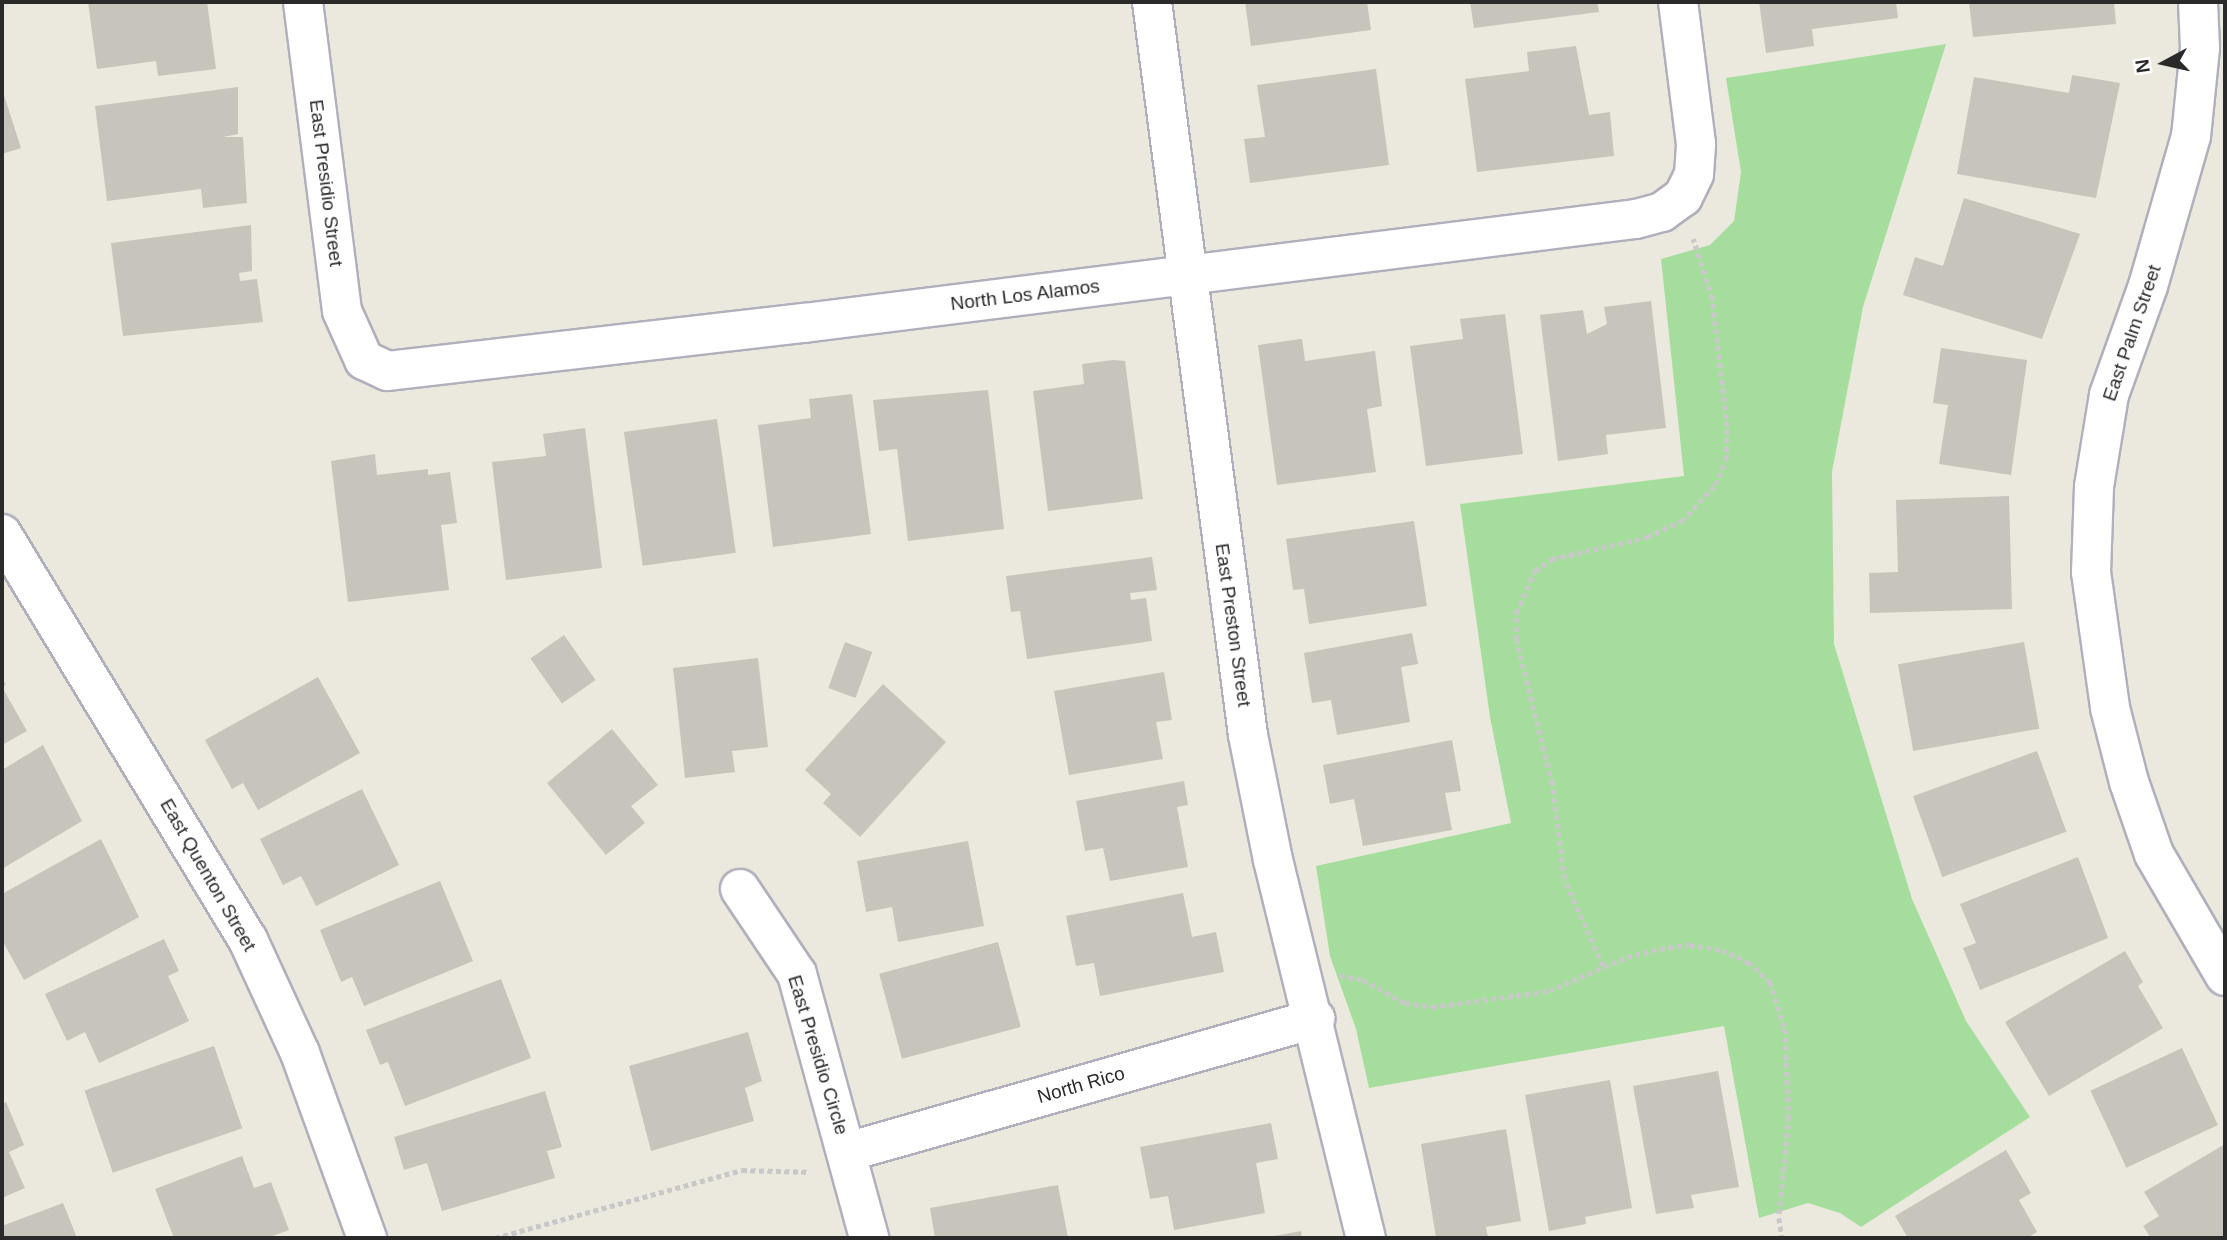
<!DOCTYPE html>
<style>
body{margin:0}
#map{position:relative;width:2227px;height:1240px;overflow:hidden;background:#ebe8dd;font-family:Arial,sans-serif}
div>[style]{position:absolute}
.green>*{inset:0;background:#a5de9c}
.building>*{inset:0;background:#c7c4bc;transform-origin:0 0}
.path>*{height:4.5px;margin-top:-2.25px;transform-origin:0;background:repeating-linear-gradient(90deg,#c8c8c8 0 5px,transparent 0 8.5px)}
.roads{filter:drop-shadow(2px 0 #b0b0bd) drop-shadow(-2px 0 #b0b0bd) drop-shadow(0 2px #b0b0bd) drop-shadow(0 -2px #b0b0bd)}
.minor>*{height:38px;margin:-19px;padding:0 19px;transform-origin:19px;border-radius:19px;background:#fff}
span{translate:-50% -50%;white-space:nowrap;text-align:center;line-height:1.15;-webkit-text-stroke:6px #fff;paint-order:stroke}
.street-label{font-size:19px;color:#2a2a2a}
.frame{position:absolute;inset:0;border:4px solid #2a2a2a;pointer-events:none}
.north{position:absolute;left:2129px;top:28px;width:70px;height:70px;-webkit-text-stroke:5px #fff;paint-order:stroke;rotate:262deg;font-size:19px;font-weight:700;line-height:28px;text-align:center;color:#2a2a2a}
.north::after{content:'';display:block;margin:auto;width:24px;height:32px;background:#2a2a2a;clip-path:polygon(50% 0,100% 100%,50% 72%,0 100%)}
</style>
<div id="map">
<div class="green">
<div style="clip-path:polygon(1946px 44px,1863px 307px,1832px 472px,1834px 644px,1912px 899px,1966px 1021px,2030px 1117px,1861px 1227px,1840px 1213px,1808px 1203px,1759px 1218px,1724px 1026px,1369px 1088px,1356px 1029px,1330px 956px,1316px 866px,1511px 823px,1490px 717px,1460px 504px,1684px 476px,1661px 259px,1710px 245px,1734px 221px,1741px 172px,1726px 78px)"></div>
</div>
<div class="building">
<div style="clip-path:polygon(88px 2px,207px 2px,216px 69px,158px 76px,156px 61px,97px 69px)"></div>
<div style="clip-path:polygon(1245px 2px,1367px 2px,1371px 30px,1251px 46px)"></div>
<div style="clip-path:polygon(1470px 2px,1597px 2px,1599px 12px,1474px 28px)"></div>
<div style="clip-path:polygon(1759px 2px,1896px 2px,1898px 18px,1812px 29px,1814px 46px,1766px 53px)"></div>
<div style="clip-path:polygon(1969px 2px,2114px 2px,2116px 24px,1973px 37px)"></div>
<div style="clip-path:polygon(1576px 46px,1589px 115px,1610px 112px,1614px 156px,1477px 172px,1465px 79px,1529px 71px,1527px 52px)"></div>
<div style="clip-path:polygon(1376px 69px,1389px 165px,1250px 183px,1244px 139px,1265px 137px,1257px 85px)"></div>
<div style="clip-path:polygon(2072px 75px,2120px 83px,2096px 198px,1957px 174px,1974px 77px,2069px 93px)"></div>
<div style="clip-path:polygon(238px 87px,238px 134px,223px 137px,243px 137px,247px 203px,203px 208px,201px 189px,107px 201px,95px 106px)"></div>
<div style="clip-path:polygon(2px 89px,21px 148px,2px 154px)"></div>
<div style="clip-path:polygon(1964px 198px,2080px 234px,2042px 339px,1903px 295px,1915px 257px,1943px 266px)"></div>
<div style="clip-path:polygon(251px 225px,252px 271px,239px 273px,240px 281px,257px 279px,263px 322px,123px 336px,111px 243px)"></div>
<div style="clip-path:polygon(1651px 301px,1666px 428px,1606px 435px,1608px 454px,1558px 461px,1540px 315px,1583px 310px,1587px 334px,1607px 324px,1604px 307px)"></div>
<div style="clip-path:polygon(1505px 314px,1523px 454px,1426px 466px,1410px 346px,1463px 339px,1460px 319px)"></div>
<div style="clip-path:polygon(1302px 339px,1305px 361px,1375px 351px,1382px 406px,1367px 409px,1376px 472px,1277px 485px,1258px 345px)"></div>
<div style="clip-path:polygon(1941px 348px,2027px 360px,2011px 475px,1939px 464px,1948px 405px,1933px 403px)"></div>
<div style="clip-path:polygon(1113px 360px,1125px 361px,1143px 499px,1048px 511px,1033px 391px,1084px 384px,1082px 364px)"></div>
<div style="clip-path:polygon(988px 390px,1004px 529px,908px 541px,897px 449px,879px 451px,873px 400px)"></div>
<div style="clip-path:polygon(852px 394px,871px 534px,773px 547px,758px 425px,811px 418px,809px 399px)"></div>
<div style="left:717px;top:419px;width:135px;height:94px;rotate:82deg"></div>
<div style="clip-path:polygon(585px 428px,602px 568px,506px 580px,492px 462px,546px 456px,543px 434px)"></div>
<div style="clip-path:polygon(375px 454px,377px 475px,428px 469px,428px 475px,450px 472px,457px 523px,441px 525px,449px 590px,348px 602px,331px 461px)"></div>
<div style="clip-path:polygon(2009px 496px,2012px 609px,1870px 613px,1869px 573px,1898px 572px,1896px 500px)"></div>
<div style="clip-path:polygon(1414px 521px,1427px 606px,1309px 624px,1304px 589px,1293px 590px,1286px 539px)"></div>
<div style="clip-path:polygon(1152px 557px,1157px 590px,1130px 593px,1131px 600px,1146px 598px,1152px 641px,1027px 659px,1020px 611px,1011px 612px,1006px 576px)"></div>
<div style="clip-path:polygon(1412px 633px,1418px 664px,1401px 667px,1410px 722px,1337px 735px,1331px 700px,1312px 703px,1304px 653px)"></div>
<div style="left:564px;top:635px;width:55px;height:41px;rotate:55deg"></div>
<div style="left:845px;top:642px;width:29px;height:49px;rotate:20deg"></div>
<div style="left:2024px;top:642px;width:88px;height:128px;rotate:80deg"></div>
<div style="clip-path:polygon(758px 658px,768px 747px,732px 751px,735px 772px,685px 778px,673px 668px)"></div>
<div style="clip-path:polygon(1164px 672px,1172px 720px,1156px 722px,1163px 759px,1069px 775px,1054px 691px)"></div>
<div style="clip-path:polygon(2px 677px,6px 685px,2px 687px,27px 731px,2px 745px)"></div>
<div style="clip-path:polygon(318px 677px,360px 753px,258px 810px,243px 783px,232px 789px,205px 740px)"></div>
<div style="clip-path:polygon(883px 684px,946px 742px,860px 837px,823px 803px,831px 794px,805px 770px)"></div>
<div style="clip-path:polygon(612px 729px,658px 785px,631px 806px,645px 823px,606px 855px,547px 783px)"></div>
<div style="clip-path:polygon(1452px 740px,1461px 791px,1445px 793px,1452px 830px,1363px 846px,1354px 799px,1330px 804px,1323px 765px)"></div>
<div style="clip-path:polygon(43px 745px,82px 821px,2px 869px,2px 770px)"></div>
<div style="left:2037px;top:751px;width:86px;height:132px;rotate:70deg"></div>
<div style="clip-path:polygon(1184px 781px,1188px 805px,1177px 807px,1188px 867px,1110px 881px,1103px 848px,1085px 851px,1076px 801px)"></div>
<div style="clip-path:polygon(362px 789px,399px 865px,316px 906px,301px 876px,283px 885px,260px 839px)"></div>
<div style="clip-path:polygon(101px 839px,139px 917px,24px 980px,2px 940px,2px 894px)"></div>
<div style="clip-path:polygon(968px 841px,984px 926px,898px 942px,892px 907px,866px 912px,857px 861px)"></div>
<div style="clip-path:polygon(2078px 857px,2108px 938px,1980px 990px,1963px 948px,1976px 943px,1960px 904px)"></div>
<div style="clip-path:polygon(440px 881px,473px 961px,364px 1006px,352px 977px,341px 982px,320px 930px)"></div>
<div style="clip-path:polygon(1183px 893px,1192px 937px,1216px 932px,1224px 972px,1100px 996px,1094px 963px,1076px 966px,1066px 916px)"></div>
<div style="clip-path:polygon(164px 939px,179px 971px,168px 976px,189px 1021px,99px 1063px,85px 1032px,67px 1041px,45px 994px)"></div>
<div style="left:998px;top:942px;width:88px;height:123px;rotate:75deg"></div>
<div style="clip-path:polygon(2125px 951px,2143px 982px,2138px 986px,2163px 1028px,2049px 1096px,2005px 1022px)"></div>
<div style="clip-path:polygon(501px 979px,531px 1058px,405px 1106px,388px 1062px,380px 1065px,366px 1030px)"></div>
<div style="clip-path:polygon(748px 1032px,762px 1081px,745px 1088px,754px 1121px,651px 1151px,629px 1066px)"></div>
<div style="left:214px;top:1046px;width:87px;height:137px;rotate:71deg"></div>
<div style="left:2182px;top:1048px;width:85px;height:101px;rotate:65deg"></div>
<div style="clip-path:polygon(1718px 1071px,1739px 1187px,1691px 1195px,1694px 1208px,1656px 1214px,1633px 1086px)"></div>
<div style="clip-path:polygon(1610px 1080px,1632px 1208px,1585px 1217px,1586px 1224px,1549px 1231px,1525px 1095px)"></div>
<div style="clip-path:polygon(545px 1091px,562px 1147px,547px 1151px,555px 1178px,442px 1211px,427px 1163px,404px 1170px,394px 1137px)"></div>
<div style="clip-path:polygon(6px 1102px,24px 1145px,9px 1152px,25px 1188px,2px 1198px,2px 1104px)"></div>
<div style="clip-path:polygon(1271px 1123px,1278px 1159px,1256px 1163px,1265px 1213px,1174px 1230px,1168px 1196px,1150px 1199px,1140px 1147px)"></div>
<div style="clip-path:polygon(1506px 1129px,1521px 1221px,1486px 1227px,1488px 1238px,1436px 1238px,1421px 1144px)"></div>
<div style="clip-path:polygon(2225px 1144px,2225px 1238px,2151px 1238px,2143px 1226px,2159px 1216px,2144px 1192px)"></div>
<div style="clip-path:polygon(2006px 1150px,2031px 1193px,2019px 1200px,2037px 1232px,2027px 1238px,1908px 1238px,1895px 1216px)"></div>
<div style="clip-path:polygon(242px 1156px,254px 1188px,271px 1182px,289px 1230px,267px 1238px,174px 1238px,155px 1189px)"></div>
<div style="clip-path:polygon(1058px 1185px,1068px 1238px,935px 1238px,930px 1208px)"></div>
<div style="clip-path:polygon(63px 1203px,77px 1238px,2px 1238px,2px 1226px)"></div>
<div style="clip-path:polygon(1301px 1231px,1302px 1238px,1268px 1238px,1268px 1237px)"></div>
</div>
<div class="path">
<div style="left:1603px;top:966px;width:95px;rotate:-114.1deg"></div>
<div style="left:1564px;top:879px;width:96px;rotate:-97.2deg"></div>
<div style="left:1552px;top:784px;width:148px;rotate:-104deg"></div>
<div style="left:1516px;top:640px;width:27px;rotate:-90deg"></div>
<div style="left:1516px;top:613px;width:46px;rotate:-65.7deg"></div>
<div style="left:1535px;top:571px;width:21px;rotate:-35deg"></div>
<div style="left:1552px;top:559px;width:98px;rotate:-13deg"></div>
<div style="left:1647px;top:537px;width:38px;rotate:-25deg"></div>
<div style="left:1682px;top:521px;width:49px;rotate:-47.5deg"></div>
<div style="left:1715px;top:485px;width:27px;rotate:-66deg"></div>
<div style="left:1726px;top:460px;width:33px;rotate:-88deg"></div>
<div style="left:1727px;top:427px;width:129px;rotate:-96.7deg"></div>
<div style="left:1712px;top:299px;width:63px;rotate:-107.6deg"></div>
<div style="left:1340px;top:975px;width:24px;rotate:12deg"></div>
<div style="left:1363px;top:980px;width:48px;rotate:28.7deg"></div>
<div style="left:1405px;top:1003px;width:27px;rotate:8deg"></div>
<div style="left:1432px;top:1007px;width:118px;rotate:-7.8deg"></div>
<div style="left:1549px;top:991px;width:85px;rotate:-23.6deg"></div>
<div style="left:1627px;top:957px;width:34px;rotate:-14deg"></div>
<div style="left:1660px;top:949px;width:30px;rotate:-8deg"></div>
<div style="left:1690px;top:945px;width:32px;rotate:9deg"></div>
<div style="left:1722px;top:950px;width:29px;rotate:25deg"></div>
<div style="left:1748px;top:962px;width:30px;rotate:42deg"></div>
<div style="left:1770px;top:982px;width:49px;rotate:72.3deg"></div>
<div style="left:1785px;top:1029px;width:87px;rotate:87.4deg"></div>
<div style="left:1789px;top:1116px;width:102px;rotate:95.6deg"></div>
<div style="left:1779px;top:1218px;width:20px;rotate:81deg"></div>
<div style="left:495px;top:1238px;width:256px;rotate:-15.4deg"></div>
<div style="left:742px;top:1170px;width:68px;rotate:1.7deg"></div>
</div>
<div class="roads">
<div class="minor">
<div style="left:303px;top:2px;width:311px;rotate:82.8deg"></div>
<div style="left:342px;top:311px;width:54px;rotate:65.8deg"></div>
<div style="left:364px;top:360px;width:26px;rotate:25deg"></div>
<div style="left:388px;top:371px;width:419px;rotate:-6.6deg"></div>
<div style="left:804px;top:323px;width:838px;rotate:-7.13deg"></div>
<div style="left:1636px;top:219px;width:27px;rotate:-15deg"></div>
<div style="left:1662px;top:212px;width:26px;rotate:-36deg"></div>
<div style="left:1683px;top:197px;width:25px;rotate:-64deg"></div>
<div style="left:1694px;top:174px;width:30px;rotate:-86deg"></div>
<div style="left:1696px;top:144px;width:143px;rotate:-97.2deg"></div>
<div style="left:1152px;top:2px;width:739px;rotate:82.54deg"></div>
<div style="left:1248px;top:735px;width:127px;rotate:78.7deg"></div>
<div style="left:1273px;top:860px;width:389px;rotate:76.2deg"></div>
<div style="left:2198px;top:2px;width:46px;rotate:87.5deg"></div>
<div style="left:2200px;top:48px;width:88px;rotate:95.8deg"></div>
<div style="left:2191px;top:136px;width:156px;rotate:106deg"></div>
<div style="left:2148px;top:286px;width:116px;rotate:109.7deg"></div>
<div style="left:2109px;top:395px;width:93px;rotate:99.3deg"></div>
<div style="left:2094px;top:487px;width:85px;rotate:92deg"></div>
<div style="left:2091px;top:572px;width:137px;rotate:82deg"></div>
<div style="left:2110px;top:708px;width:76px;rotate:75.6deg"></div>
<div style="left:2129px;top:782px;width:76px;rotate:70.9deg"></div>
<div style="left:2154px;top:854px;width:141px;rotate:59.8deg"></div>
<div style="left:2px;top:534px;width:475px;rotate:58.8deg"></div>
<div style="left:248px;top:940px;width:124px;rotate:65.3deg"></div>
<div style="left:300px;top:1053px;width:197px;rotate:70.1deg"></div>
<div style="left:740px;top:889px;width:102px;rotate:56.2deg"></div>
<div style="left:797px;top:974px;width:274px;rotate:74.7deg"></div>
<div style="left:847px;top:1152px;width:487px;rotate:-15.9deg"></div>
</div>
</div>
<div class="street-label">
<span style="left:326px;top:183px;rotate:83deg">East Presidio Street</span>
<span style="left:1025px;top:295px;rotate:-7deg">North Los Alamos</span>
<span style="left:2132px;top:333px;rotate:-71deg">East Palm Street</span>
<span style="left:1233px;top:625px;rotate:82deg">East Preston Street</span>
<span style="left:208px;top:875px;rotate:60deg">East Quenton Street</span>
<span style="left:818px;top:1055px;rotate:73deg">East Presidio Circle</span>
<span style="left:1081px;top:1085px;rotate:-16deg">North Rico</span>
</div>
<div class="frame"></div>
<div class="north">N</div>
</div>
